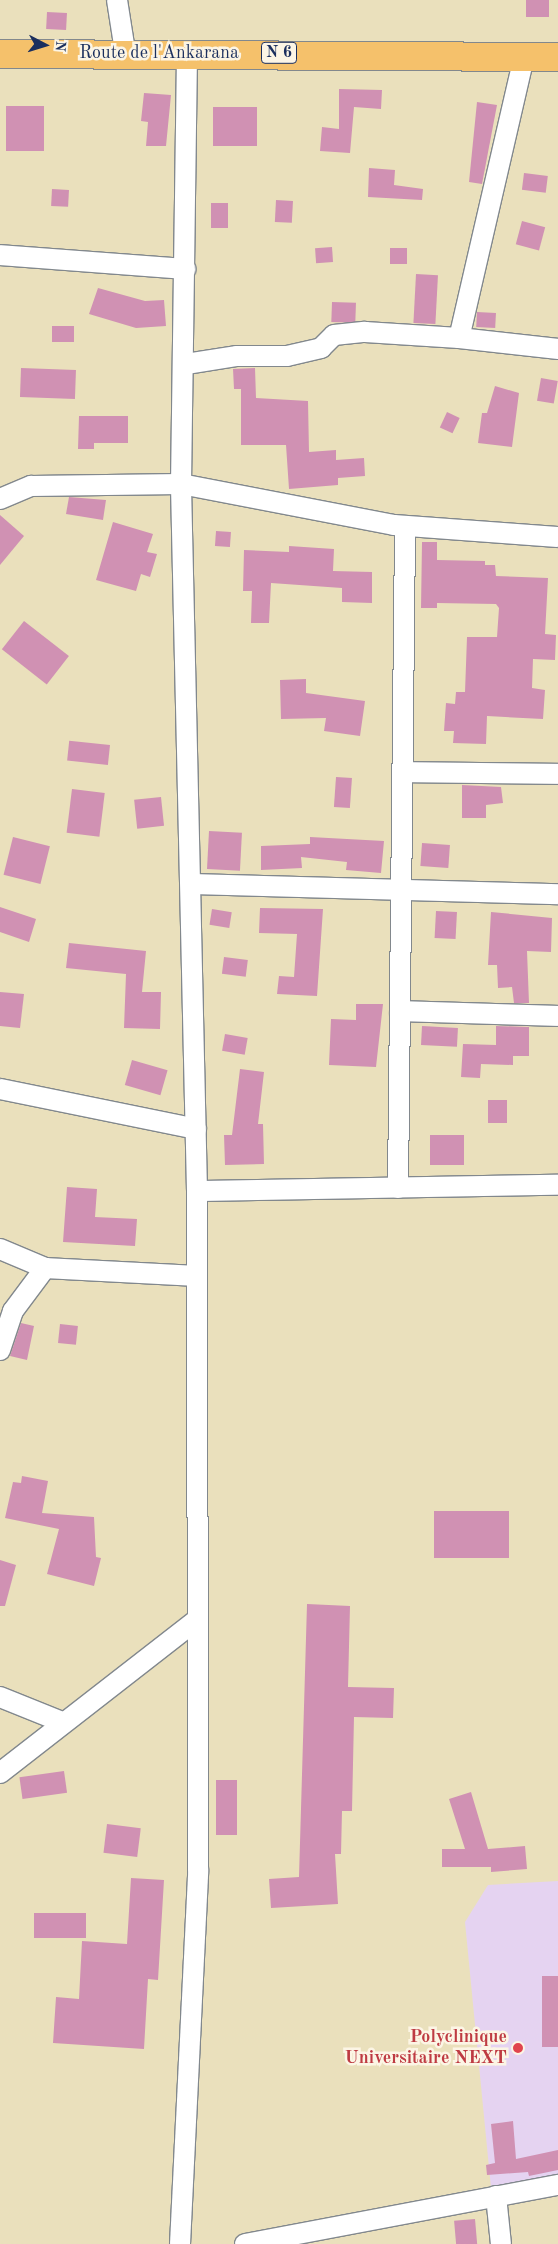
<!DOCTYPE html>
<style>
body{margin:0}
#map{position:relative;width:558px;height:2244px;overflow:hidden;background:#eae0bc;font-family:"Old Standard TT",serif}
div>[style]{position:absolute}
.built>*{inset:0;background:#e5d3f1}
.building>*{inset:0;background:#d091b3;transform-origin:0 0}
.roads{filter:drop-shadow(1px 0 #82888d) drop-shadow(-1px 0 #82888d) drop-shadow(0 1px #82888d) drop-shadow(0 -1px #82888d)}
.minor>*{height:20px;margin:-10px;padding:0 10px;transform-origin:10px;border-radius:10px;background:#fff}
.primary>*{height:28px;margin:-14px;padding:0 14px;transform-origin:14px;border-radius:14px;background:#f5c16b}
.dots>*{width:14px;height:14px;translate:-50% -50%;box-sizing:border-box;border:2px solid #fcf5e5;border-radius:50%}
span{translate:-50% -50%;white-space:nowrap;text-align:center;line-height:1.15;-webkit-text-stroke:5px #fcf5e5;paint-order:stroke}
.shield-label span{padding:1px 4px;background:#fcf5e5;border:1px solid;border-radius:4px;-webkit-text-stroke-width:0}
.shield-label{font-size:16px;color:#1b2f5e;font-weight:700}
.street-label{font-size:18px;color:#1b2f5e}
.health-label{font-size:18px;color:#be3a42;font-weight:700}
.right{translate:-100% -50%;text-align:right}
.north{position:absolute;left:20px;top:20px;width:50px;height:50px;-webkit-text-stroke:4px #fcf5e5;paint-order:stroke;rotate:95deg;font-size:14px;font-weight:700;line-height:20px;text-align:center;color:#1b2f5e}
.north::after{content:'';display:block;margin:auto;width:18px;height:22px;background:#1b2f5e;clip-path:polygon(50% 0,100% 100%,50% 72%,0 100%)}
</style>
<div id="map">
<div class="built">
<div style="clip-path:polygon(558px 1881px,558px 2175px,491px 2188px,465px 1922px,488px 1885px)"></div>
</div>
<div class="building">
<div style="left:526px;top:0;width:23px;height:17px"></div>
<div style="left:47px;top:12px;width:20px;height:17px;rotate:3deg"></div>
<div style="clip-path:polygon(339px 89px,382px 90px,381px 109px,354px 107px,350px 153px,320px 151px,322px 127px,339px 129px)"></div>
<div style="clip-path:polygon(144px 93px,171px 95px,166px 146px,146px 146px,148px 122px,141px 121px)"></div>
<div style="clip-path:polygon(477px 102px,497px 105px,482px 184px,469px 182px)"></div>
<div style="left:6px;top:106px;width:38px;height:45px"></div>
<div style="left:213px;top:107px;width:44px;height:39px"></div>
<div style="clip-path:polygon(369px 168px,395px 170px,394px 185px,423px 189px,422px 200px,368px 197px)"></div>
<div style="left:524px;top:173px;width:24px;height:17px;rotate:7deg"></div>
<div style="left:52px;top:189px;width:17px;height:17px;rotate:3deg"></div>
<div style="left:276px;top:200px;width:17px;height:22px;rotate:3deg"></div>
<div style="left:211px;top:203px;width:17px;height:25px"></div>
<div style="left:522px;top:221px;width:24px;height:24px;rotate:15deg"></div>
<div style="left:332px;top:247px;width:15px;height:17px;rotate:86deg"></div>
<div style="left:390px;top:248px;width:17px;height:16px"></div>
<div style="left:416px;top:274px;width:22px;height:49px;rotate:3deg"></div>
<div style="clip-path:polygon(98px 288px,145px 301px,164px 300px,166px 326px,136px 328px,89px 314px)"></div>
<div style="left:332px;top:302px;width:24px;height:20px;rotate:2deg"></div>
<div style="left:477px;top:312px;width:19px;height:15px;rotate:3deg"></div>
<div style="left:52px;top:326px;width:22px;height:16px"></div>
<div style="left:21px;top:368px;width:55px;height:29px;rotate:2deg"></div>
<div style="clip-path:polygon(255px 368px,256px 398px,308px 401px,309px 452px,336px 450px,336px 460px,364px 458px,365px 476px,338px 478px,338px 485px,289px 489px,286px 445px,241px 445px,241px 389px,234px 389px,233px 369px)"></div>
<div style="left:541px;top:378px;width:17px;height:23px;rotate:10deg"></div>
<div style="clip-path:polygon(495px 386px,519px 393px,512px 447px,478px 443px,482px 413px,487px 413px)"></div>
<div style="left:447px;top:412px;width:14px;height:17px;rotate:25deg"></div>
<div style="clip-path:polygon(79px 416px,128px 416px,128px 443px,94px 443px,94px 449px,78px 449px)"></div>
<div style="clip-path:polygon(69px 497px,106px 500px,103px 520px,66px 514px)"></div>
<div style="clip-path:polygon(0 515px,24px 536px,0 565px)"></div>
<div style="clip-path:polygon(113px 522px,153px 534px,147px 552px,157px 554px,150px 577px,141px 574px,136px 591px,96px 580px)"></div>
<div style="left:216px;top:531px;width:15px;height:15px;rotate:4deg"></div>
<div style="clip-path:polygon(422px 542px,437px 542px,437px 560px,485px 561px,485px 565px,495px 565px,496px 576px,548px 578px,545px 634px,556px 635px,555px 660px,533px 659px,532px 688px,545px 690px,543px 719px,487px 716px,486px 744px,453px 743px,454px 731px,444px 731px,446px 703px,455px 704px,456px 692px,465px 692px,467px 637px,497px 637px,499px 608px,496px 604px,437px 603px,437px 608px,421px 608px)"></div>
<div style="clip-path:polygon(289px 546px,334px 549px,333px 571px,372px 572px,372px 603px,342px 602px,342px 588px,271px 583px,269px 623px,251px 623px,252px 591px,243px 591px,244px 550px,289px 552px)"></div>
<div style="left:24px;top:621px;width:57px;height:36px;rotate:38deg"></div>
<div style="clip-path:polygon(306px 679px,306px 693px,365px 701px,360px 736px,324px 731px,326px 718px,281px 719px,280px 680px)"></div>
<div style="left:110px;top:745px;width:20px;height:41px;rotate:96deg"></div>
<div style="left:336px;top:777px;width:16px;height:30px;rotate:4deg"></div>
<div style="clip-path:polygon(462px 785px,501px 787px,503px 803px,486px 805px,486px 818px,462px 818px)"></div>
<div style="left:72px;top:789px;width:33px;height:44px;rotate:7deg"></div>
<div style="left:161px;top:797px;width:29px;height:27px;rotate:84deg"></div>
<div style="left:209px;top:831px;width:33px;height:38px;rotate:3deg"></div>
<div style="left:13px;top:837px;width:38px;height:39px;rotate:14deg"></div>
<div style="clip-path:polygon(310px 837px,384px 841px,381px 873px,346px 870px,347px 862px,301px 857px,302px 868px,261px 870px,261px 846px,310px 844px)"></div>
<div style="left:422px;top:843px;width:28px;height:23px;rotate:4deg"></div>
<div style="clip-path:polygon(0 907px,36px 919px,29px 942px,0 932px)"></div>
<div style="clip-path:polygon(260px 908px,323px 909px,317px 996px,277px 994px,279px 976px,294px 977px,297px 934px,259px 933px)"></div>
<div style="left:212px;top:909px;width:20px;height:16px;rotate:9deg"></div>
<div style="left:436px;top:911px;width:21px;height:27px;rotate:3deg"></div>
<div style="clip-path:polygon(491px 912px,552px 918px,551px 952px,527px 951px,529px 1003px,514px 1003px,512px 987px,498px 988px,497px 965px,488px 965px)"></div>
<div style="clip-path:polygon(69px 943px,146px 951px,142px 992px,161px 992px,160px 1029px,124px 1028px,126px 974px,66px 968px)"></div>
<div style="left:224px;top:957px;width:24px;height:17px;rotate:7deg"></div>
<div style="clip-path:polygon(0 992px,24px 994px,20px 1028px,0 1026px)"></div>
<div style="clip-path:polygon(356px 1004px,383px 1004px,376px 1067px,329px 1065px,331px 1019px,356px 1020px)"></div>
<div style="left:422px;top:1026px;width:36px;height:19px;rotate:3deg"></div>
<div style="clip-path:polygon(496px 1026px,529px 1027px,529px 1056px,513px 1056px,513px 1065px,481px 1064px,480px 1078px,461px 1077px,463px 1044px,496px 1045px)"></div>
<div style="left:225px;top:1034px;width:23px;height:17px;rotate:10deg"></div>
<div style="left:132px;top:1060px;width:37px;height:26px;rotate:16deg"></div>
<div style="clip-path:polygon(240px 1069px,264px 1072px,258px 1124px,263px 1124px,264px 1164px,225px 1165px,224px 1135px,232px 1135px)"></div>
<div style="left:488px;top:1100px;width:19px;height:23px"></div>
<div style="left:430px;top:1135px;width:34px;height:30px"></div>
<div style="clip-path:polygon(67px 1187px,97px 1189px,95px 1217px,137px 1219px,135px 1246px,63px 1242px)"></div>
<div style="clip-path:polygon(21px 1323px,34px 1326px,27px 1360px,10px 1356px)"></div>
<div style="left:60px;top:1324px;width:18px;height:19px;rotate:6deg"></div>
<div style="clip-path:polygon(22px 1476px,48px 1481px,42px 1513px,94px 1517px,96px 1557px,101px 1558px,94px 1586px,47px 1574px,59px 1529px,5px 1518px,13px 1482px,21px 1483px)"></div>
<div style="left:434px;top:1511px;width:75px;height:47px"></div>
<div style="clip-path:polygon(0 1560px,16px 1565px,5px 1606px,0 1606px)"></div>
<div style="clip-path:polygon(307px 1604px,350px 1606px,348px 1687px,394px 1688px,393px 1718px,354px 1717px,352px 1811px,342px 1811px,341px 1854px,335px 1854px,338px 1904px,271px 1908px,269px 1879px,299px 1877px)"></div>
<div style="left:64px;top:1771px;width:22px;height:45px;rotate:82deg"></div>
<div style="left:216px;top:1780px;width:21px;height:55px"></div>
<div style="clip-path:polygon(471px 1792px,488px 1849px,525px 1846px,527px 1869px,491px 1872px,491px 1867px,442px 1867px,442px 1849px,465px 1849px,449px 1799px)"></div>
<div style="left:107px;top:1824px;width:34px;height:29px;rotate:7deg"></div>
<div style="clip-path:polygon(131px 1878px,164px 1880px,158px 1980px,148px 1979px,144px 2049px,53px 2043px,56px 1997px,79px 1999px,82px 1941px,127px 1944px)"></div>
<div style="left:86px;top:1913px;width:25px;height:52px;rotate:90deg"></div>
<div style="left:542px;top:1976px;width:16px;height:71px"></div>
<div style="clip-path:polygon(513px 2121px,516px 2159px,558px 2150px,558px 2170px,529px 2176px,528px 2172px,487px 2175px,486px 2165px,495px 2163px,491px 2124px)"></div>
<div style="left:475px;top:2219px;width:25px;height:21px;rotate:85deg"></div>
</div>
<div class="roads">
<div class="minor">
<div style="left:117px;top:0;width:52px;rotate:81.1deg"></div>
<div style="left:524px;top:57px;width:288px;rotate:103deg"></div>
<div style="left:459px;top:338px;width:100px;rotate:6.3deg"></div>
<div style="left:0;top:255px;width:186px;rotate:4.3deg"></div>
<div style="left:186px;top:364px;width:52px;rotate:-8.9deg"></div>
<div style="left:237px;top:356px;width:50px"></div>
<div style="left:287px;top:356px;width:35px;rotate:-13deg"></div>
<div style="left:321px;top:348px;width:18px;rotate:-45deg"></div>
<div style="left:334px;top:335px;width:31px;rotate:-6deg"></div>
<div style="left:365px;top:332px;width:94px;rotate:3.7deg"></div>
<div style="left:0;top:499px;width:34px;rotate:-23deg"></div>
<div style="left:31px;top:486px;width:150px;rotate:-0.8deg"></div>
<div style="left:181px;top:484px;width:217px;rotate:10.9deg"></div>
<div style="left:394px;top:525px;width:164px;rotate:4.2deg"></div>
<div style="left:403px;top:772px;width:155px;rotate:0.7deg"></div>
<div style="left:193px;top:884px;width:365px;rotate:1.6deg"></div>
<div style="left:400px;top:1011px;width:158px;rotate:1.8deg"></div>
<div style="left:0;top:1089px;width:200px;rotate:11.5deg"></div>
<div style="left:398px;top:1188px;width:662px;rotate:-89.39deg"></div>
<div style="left:197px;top:1191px;width:361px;rotate:-1deg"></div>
<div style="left:0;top:1249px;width:49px;rotate:22.9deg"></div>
<div style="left:0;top:1350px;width:41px;rotate:-71.6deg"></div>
<div style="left:13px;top:1311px;width:54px;rotate:-53.3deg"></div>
<div style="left:45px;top:1268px;width:152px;rotate:3deg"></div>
<div style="left:0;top:1697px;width:67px;rotate:22deg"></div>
<div style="left:0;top:1773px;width:251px;rotate:-37.9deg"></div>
<div style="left:496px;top:2196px;width:48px;rotate:84.1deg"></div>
<div style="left:180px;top:2244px;width:374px;rotate:-87.2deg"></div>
<div style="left:198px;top:1870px;width:679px;rotate:-90.08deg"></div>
<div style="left:197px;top:1191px;width:707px;rotate:-91.3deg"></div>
<div style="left:181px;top:484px;width:432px;rotate:-89.2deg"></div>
<div style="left:245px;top:2244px;width:319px;rotate:-10.7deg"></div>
</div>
<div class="primary">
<div style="left:0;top:54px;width:558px;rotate:0.31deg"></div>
</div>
</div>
<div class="dots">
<div style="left:518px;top:2048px;background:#e0444e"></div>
</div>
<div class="shield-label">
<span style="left:279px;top:53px">N 6</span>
</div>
<div class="street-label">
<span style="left:159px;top:53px">Route de l'Ankarana</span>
</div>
<div class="health-label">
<span class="right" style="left:507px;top:2048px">Polyclinique<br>Universitaire NEXT</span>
</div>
<div class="north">N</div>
</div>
